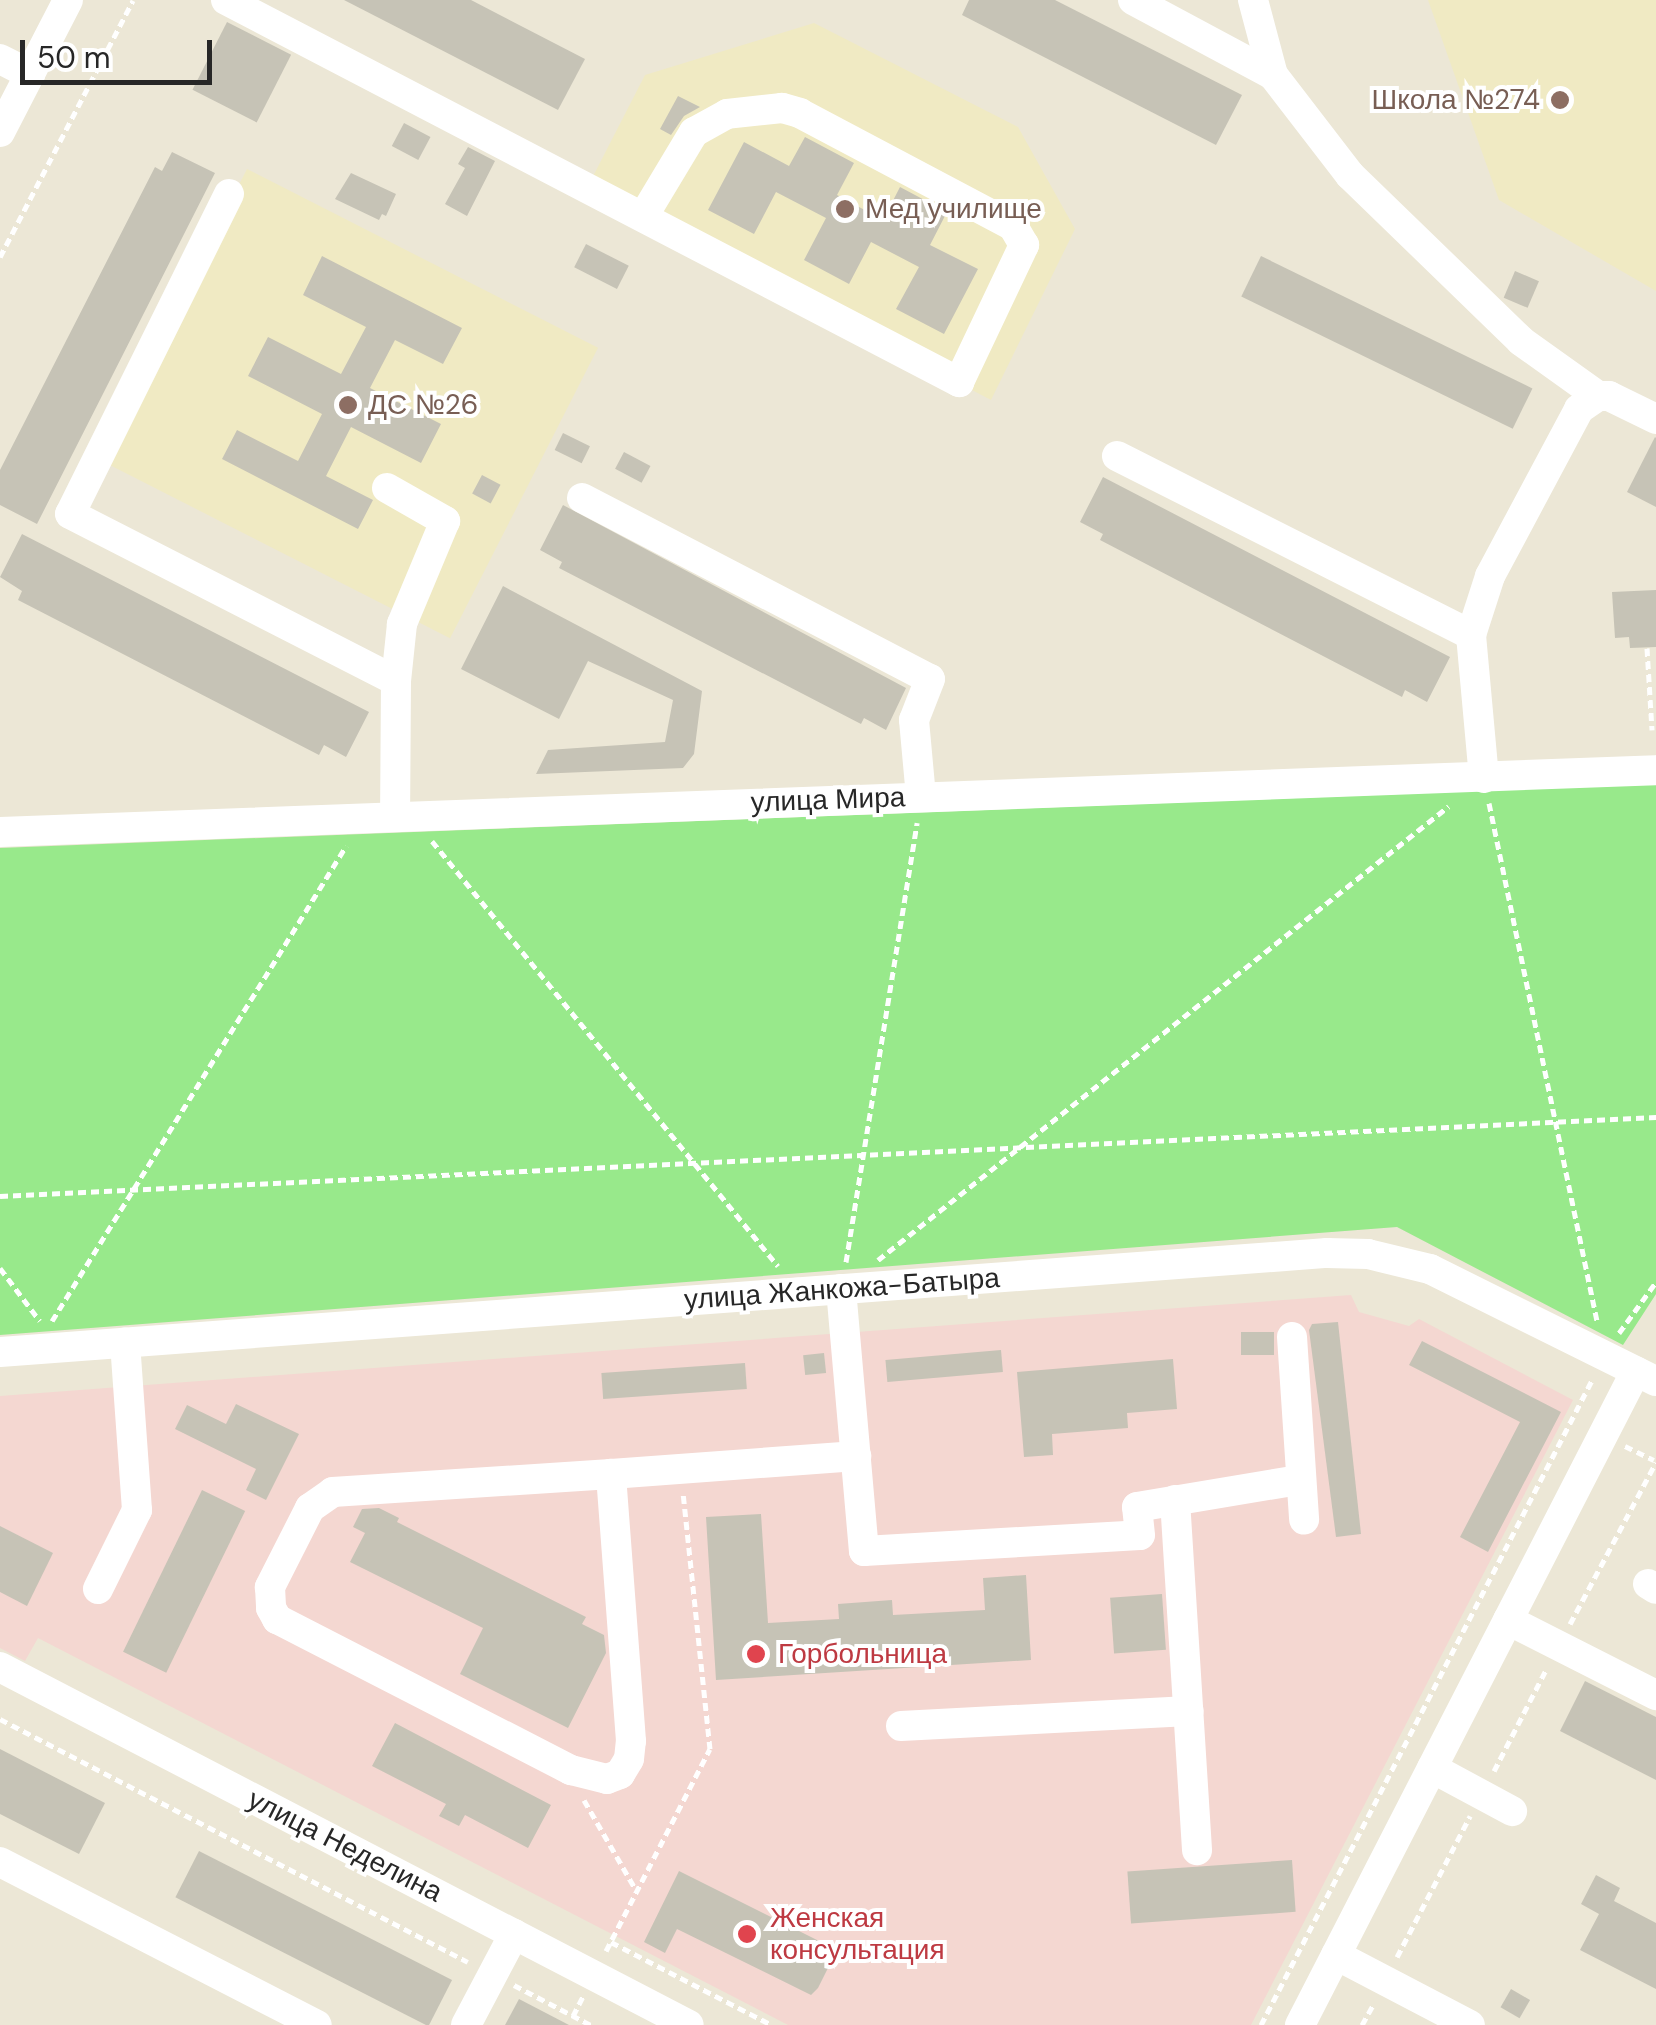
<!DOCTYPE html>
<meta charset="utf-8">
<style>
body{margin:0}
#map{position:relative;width:1656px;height:2025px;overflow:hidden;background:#ece7d6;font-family:"DM Sans",sans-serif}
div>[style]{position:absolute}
.education>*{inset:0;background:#f0eac3;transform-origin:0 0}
.medical>*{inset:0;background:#f4d7d1}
.green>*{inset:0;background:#98e98b}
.building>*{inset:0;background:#c6c3b6;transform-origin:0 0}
.path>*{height:5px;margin-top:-2.5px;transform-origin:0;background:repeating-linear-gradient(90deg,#fff 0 8px,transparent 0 13px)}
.minor>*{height:30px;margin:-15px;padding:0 15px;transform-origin:15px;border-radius:15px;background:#fff}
.dots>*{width:28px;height:28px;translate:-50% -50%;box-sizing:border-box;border:5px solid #fff;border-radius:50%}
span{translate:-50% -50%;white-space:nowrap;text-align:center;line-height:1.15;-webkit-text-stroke:8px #fff;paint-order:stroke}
.education-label{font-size:28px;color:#785e54}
.right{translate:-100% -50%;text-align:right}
.left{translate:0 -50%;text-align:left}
.street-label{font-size:28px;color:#272727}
.health-label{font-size:28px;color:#be3a42}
.scale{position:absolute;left:20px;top:40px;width:192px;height:45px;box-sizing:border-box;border:5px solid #272727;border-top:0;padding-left:12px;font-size:30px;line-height:35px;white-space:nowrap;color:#272727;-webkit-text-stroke:8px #fff;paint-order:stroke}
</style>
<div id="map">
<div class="education">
<div style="clip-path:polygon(1428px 0,1656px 0,1656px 291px,1499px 200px)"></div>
<div style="clip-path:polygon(814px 23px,1018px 127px,1075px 229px,991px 400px,587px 188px,645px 75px)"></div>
<div style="left:247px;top:169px;width:394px;height:326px;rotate:27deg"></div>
</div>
<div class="medical">
<div style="clip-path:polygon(1351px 1295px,1359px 1312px,1409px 1326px,1419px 1319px,1573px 1400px,1251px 2025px,788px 2025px,38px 1638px,25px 1661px,0 1648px,0 1396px)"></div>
</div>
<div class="green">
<div style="clip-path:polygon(1656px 784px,1656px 1294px,1623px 1345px,1397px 1227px,0 1335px,0 848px)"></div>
</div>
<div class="building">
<div style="clip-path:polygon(344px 0,471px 0,585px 59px,558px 110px)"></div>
<div style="clip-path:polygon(969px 0,1055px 0,1242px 95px,1216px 145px,962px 15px)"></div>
<div style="left:227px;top:22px;width:72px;height:76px;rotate:27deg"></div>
<div style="clip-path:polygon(678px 96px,700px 107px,684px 116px,671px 135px,660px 129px)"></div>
<div style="left:404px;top:123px;width:30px;height:26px;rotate:28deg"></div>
<div style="clip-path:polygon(805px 137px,854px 163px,837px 195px,883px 220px,900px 187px,947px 212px,930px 245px,978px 269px,944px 334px,896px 309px,919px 267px,871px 242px,849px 284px,804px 260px,826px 218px,776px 192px,754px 234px,708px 210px,744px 142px,789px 166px)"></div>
<div style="clip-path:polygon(468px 147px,495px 161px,467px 216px,445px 204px,465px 168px,458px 164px)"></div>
<div style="clip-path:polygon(172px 152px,215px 173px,37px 524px,0 505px,0 470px,155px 167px,162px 171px)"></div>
<div style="clip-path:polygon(351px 173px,396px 194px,386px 216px,382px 214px,379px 220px,335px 199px)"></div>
<div style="left:586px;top:244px;width:48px;height:26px;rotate:27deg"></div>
<div style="clip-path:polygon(322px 256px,462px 328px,443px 364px,395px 340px,370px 388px,441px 424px,421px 463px,351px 427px,326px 476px,373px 500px,358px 529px,222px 459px,237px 430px,298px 461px,322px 414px,248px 376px,268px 337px,341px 374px,366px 327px,303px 295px)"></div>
<div style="left:1261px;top:256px;width:302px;height:45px;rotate:26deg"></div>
<div style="left:1515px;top:271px;width:26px;height:29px;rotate:23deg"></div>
<div style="left:563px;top:433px;width:30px;height:19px;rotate:26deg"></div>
<div style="clip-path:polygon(1655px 437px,1656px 438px,1656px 507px,1627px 492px)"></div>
<div style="left:624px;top:452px;width:30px;height:19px;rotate:28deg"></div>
<div style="left:482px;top:475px;width:21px;height:21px;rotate:28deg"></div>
<div style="clip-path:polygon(1103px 477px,1450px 657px,1427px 702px,1405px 690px,1402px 697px,1100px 540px,1103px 534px,1080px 522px)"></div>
<div style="clip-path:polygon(563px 505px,906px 688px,886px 730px,864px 718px,861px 724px,559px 568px,562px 562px,540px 550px)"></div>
<div style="clip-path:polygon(22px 534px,369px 712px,346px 757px,324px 745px,319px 755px,18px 600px,22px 591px,0 577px)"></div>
<div style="clip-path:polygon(503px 586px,702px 691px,694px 754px,683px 768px,536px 774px,548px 750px,665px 742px,673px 700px,588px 661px,559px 719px,461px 669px)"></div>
<div style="clip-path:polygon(1656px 590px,1656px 647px,1630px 648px,1629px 637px,1615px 638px,1612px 592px)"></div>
<div style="clip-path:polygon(1338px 1322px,1361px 1534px,1336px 1537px,1309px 1330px,1312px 1324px)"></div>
<div style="left:1274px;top:1332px;width:23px;height:33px;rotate:90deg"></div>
<div style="clip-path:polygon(1422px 1341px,1561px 1412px,1488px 1552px,1460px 1537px,1520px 1422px,1409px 1365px)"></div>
<div style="left:1001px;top:1350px;width:22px;height:116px;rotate:85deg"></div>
<div style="left:824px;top:1353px;width:20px;height:21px;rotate:84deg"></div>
<div style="clip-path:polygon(1173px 1359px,1177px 1409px,1127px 1413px,1128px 1428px,1052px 1434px,1053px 1455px,1024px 1457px,1017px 1372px)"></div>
<div style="left:745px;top:1363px;width:26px;height:144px;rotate:86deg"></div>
<div style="clip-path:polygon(236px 1404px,299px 1434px,266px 1500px,246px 1490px,256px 1469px,175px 1429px,187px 1405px,226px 1424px)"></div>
<div style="left:202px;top:1490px;width:48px;height:180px;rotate:26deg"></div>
<div style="clip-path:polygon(379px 1508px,399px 1518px,397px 1522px,586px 1617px,582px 1624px,604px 1635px,606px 1653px,568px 1728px,460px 1674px,483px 1628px,350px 1562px,365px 1533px,353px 1527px,362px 1509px)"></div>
<div style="clip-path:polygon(761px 1514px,768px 1623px,839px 1619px,838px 1604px,892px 1600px,893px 1615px,985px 1610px,983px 1578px,1026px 1575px,1031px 1660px,716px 1680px,706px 1517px)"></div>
<div style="clip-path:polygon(0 1526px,53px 1553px,27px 1606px,0 1592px)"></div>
<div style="left:1162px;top:1594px;width:56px;height:52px;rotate:86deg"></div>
<div style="clip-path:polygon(1585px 1681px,1656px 1717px,1656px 1780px,1560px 1731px)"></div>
<div style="clip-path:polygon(395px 1723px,551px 1805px,528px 1848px,465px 1815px,459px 1826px,439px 1816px,446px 1804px,372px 1766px)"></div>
<div style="clip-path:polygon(0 1749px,105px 1803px,79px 1854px,0 1814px)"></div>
<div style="left:199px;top:1851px;width:284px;height:52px;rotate:27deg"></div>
<div style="left:1292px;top:1860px;width:52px;height:165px;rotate:86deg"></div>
<div style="clip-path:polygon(679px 1871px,837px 1950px,818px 1988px,811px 1995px,677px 1929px,665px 1953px,644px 1942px)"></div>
<div style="clip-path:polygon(1596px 1875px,1620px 1888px,1614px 1901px,1656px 1923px,1656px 1989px,1580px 1950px,1599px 1914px,1581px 1904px)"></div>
<div style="left:1511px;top:1989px;width:22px;height:21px;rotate:30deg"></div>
<div style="clip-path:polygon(519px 1999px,569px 2025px,505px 2025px)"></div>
</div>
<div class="path">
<div style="left:0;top:257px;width:289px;rotate:-62.6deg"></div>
<div style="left:1647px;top:648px;width:82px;rotate:86.5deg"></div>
<div style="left:1489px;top:803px;width:529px;rotate:78.22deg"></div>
<div style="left:432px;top:841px;width:548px;rotate:50.85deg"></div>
<div style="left:0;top:1196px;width:1658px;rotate:-2.73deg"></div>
<div style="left:878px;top:1260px;width:729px;rotate:-38.49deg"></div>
<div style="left:846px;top:1262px;width:445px;rotate:-80.8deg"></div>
<div style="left:0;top:1268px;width:66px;rotate:53deg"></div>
<div style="left:52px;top:1321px;width:559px;rotate:-58.24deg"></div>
<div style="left:1619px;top:1333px;width:63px;rotate:-54deg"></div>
<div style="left:1625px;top:1446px;width:32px;rotate:26deg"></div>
<div style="left:1570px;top:1624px;width:183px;rotate:-62deg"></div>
<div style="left:0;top:1719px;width:527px;rotate:27.44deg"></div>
<div style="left:1494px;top:1771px;width:114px;rotate:-62.8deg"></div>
<div style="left:584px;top:1800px;width:104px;rotate:60deg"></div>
<div style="left:611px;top:1942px;width:181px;rotate:27.3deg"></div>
<div style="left:606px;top:1951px;width:227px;rotate:-62.8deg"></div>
<div style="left:710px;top:1749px;width:256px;rotate:-96deg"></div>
<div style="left:1397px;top:1957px;width:159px;rotate:-62.6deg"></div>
<div style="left:514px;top:1985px;width:87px;rotate:27.5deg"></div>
<div style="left:573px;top:2016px;width:22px;rotate:-63deg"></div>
<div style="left:1261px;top:2025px;width:725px;rotate:-62.83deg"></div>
<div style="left:1362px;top:2025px;width:25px;rotate:-61deg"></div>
</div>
<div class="minor">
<div style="left:226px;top:0;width:827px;rotate:27.53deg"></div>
<div style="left:959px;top:382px;width:152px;rotate:-64.6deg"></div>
<div style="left:1024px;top:245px;width:22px;rotate:-120deg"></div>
<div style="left:1013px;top:226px;width:241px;rotate:-152.1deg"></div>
<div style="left:800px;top:113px;width:19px;rotate:-164deg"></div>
<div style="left:782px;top:108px;width:55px;rotate:173.8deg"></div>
<div style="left:727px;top:114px;width:38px;rotate:151deg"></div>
<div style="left:694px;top:132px;width:99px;rotate:121deg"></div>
<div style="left:1133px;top:0;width:159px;rotate:28.2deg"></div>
<div style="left:1273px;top:75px;width:126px;rotate:52.4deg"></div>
<div style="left:1350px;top:175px;width:238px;rotate:44.1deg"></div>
<div style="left:1521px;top:341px;width:95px;rotate:35.5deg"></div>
<div style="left:1253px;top:0;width:78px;rotate:75.1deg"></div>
<div style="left:0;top:59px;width:34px;rotate:27deg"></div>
<div style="left:0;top:132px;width:148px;rotate:-62.7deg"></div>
<div style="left:229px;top:194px;width:357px;rotate:116.4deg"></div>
<div style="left:70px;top:514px;width:366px;rotate:27.1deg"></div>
<div style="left:1117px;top:456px;width:397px;rotate:26.8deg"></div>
<div style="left:387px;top:488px;width:67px;rotate:29.6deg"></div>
<div style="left:445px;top:521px;width:112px;rotate:112.7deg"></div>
<div style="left:402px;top:624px;width:57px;rotate:96deg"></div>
<div style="left:396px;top:681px;width:134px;rotate:90.4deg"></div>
<div style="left:582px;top:498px;width:392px;rotate:27.5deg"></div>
<div style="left:930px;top:679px;width:44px;rotate:111.3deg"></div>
<div style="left:914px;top:720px;width:77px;rotate:84.8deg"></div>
<div style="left:1484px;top:778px;width:144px;rotate:-95.2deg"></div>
<div style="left:1471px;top:635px;width:62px;rotate:-72.1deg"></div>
<div style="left:1490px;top:576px;width:189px;rotate:-61.9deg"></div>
<div style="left:1579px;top:409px;width:23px;rotate:-34deg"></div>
<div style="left:1598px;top:396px;width:11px"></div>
<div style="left:1609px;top:396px;width:52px;rotate:26.1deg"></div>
<div style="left:0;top:832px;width:1657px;rotate:-2.14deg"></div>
<div style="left:841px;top:1289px;width:263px;rotate:85deg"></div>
<div style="left:864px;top:1551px;width:276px;rotate:-3.3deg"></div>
<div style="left:1140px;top:1535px;width:28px;rotate:-96deg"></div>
<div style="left:1137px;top:1507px;width:164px;rotate:-9.5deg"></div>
<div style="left:1292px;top:1337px;width:183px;rotate:86.2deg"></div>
<div style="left:0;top:1352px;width:1331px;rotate:-4.27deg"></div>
<div style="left:1327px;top:1253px;width:41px;rotate:1.4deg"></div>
<div style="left:1368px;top:1254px;width:64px;rotate:13.6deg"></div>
<div style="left:1430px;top:1269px;width:252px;rotate:26.4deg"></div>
<div style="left:611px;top:1474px;width:279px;rotate:176.3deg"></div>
<div style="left:333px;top:1492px;width:28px;rotate:145deg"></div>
<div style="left:310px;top:1508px;width:89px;rotate:116.9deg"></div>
<div style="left:270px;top:1587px;width:21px;rotate:87deg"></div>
<div style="left:271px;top:1608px;width:13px;rotate:61deg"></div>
<div style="left:277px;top:1619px;width:331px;rotate:27.2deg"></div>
<div style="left:571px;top:1770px;width:37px;rotate:14deg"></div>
<div style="left:607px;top:1779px;width:14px;rotate:-21deg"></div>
<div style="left:620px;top:1774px;width:17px;rotate:-59deg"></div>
<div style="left:629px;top:1759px;width:18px;rotate:-84deg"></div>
<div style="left:631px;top:1741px;width:268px;rotate:-94.3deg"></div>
<div style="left:611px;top:1474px;width:246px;rotate:-4.2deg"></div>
<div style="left:1175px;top:1500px;width:351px;rotate:86.4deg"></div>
<div style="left:1648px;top:1584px;width:9px;rotate:32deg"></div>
<div style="left:98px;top:1589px;width:88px;rotate:-63.7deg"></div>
<div style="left:137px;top:1510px;width:168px;rotate:-94.1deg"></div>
<div style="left:1508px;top:1620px;width:166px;rotate:26.9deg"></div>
<div style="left:0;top:1667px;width:776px;rotate:27.46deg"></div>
<div style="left:901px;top:1726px;width:288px;rotate:-3deg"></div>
<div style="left:1432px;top:1768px;width:91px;rotate:28.3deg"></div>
<div style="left:0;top:1862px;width:356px;rotate:27.2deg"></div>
<div style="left:1336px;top:1955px;width:151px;rotate:27.6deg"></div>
<div style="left:466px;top:2025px;width:103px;rotate:-62.2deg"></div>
<div style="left:1300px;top:2025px;width:735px;rotate:-62.81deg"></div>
</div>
<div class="dots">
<div style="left:1560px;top:100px;background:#8d6e63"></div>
<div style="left:845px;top:209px;background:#8d6e63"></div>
<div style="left:348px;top:405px;background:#8d6e63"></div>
<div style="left:756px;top:1654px;background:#e0444e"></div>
<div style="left:747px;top:1934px;background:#e0444e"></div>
</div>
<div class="education-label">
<span class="right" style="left:1540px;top:100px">Школа №274</span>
<span class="left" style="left:865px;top:209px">Мед училище</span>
<span class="left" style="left:368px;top:405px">ДС №26</span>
</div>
<div class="street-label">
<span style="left:828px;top:800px;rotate:-2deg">улица Мира</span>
<span style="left:842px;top:1289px;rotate:-4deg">улица Жанкожа-Батыра</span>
<span style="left:345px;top:1846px;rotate:27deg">улица Неделина</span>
</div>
<div class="health-label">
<span class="left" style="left:778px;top:1654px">Горбольница</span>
<span class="left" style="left:770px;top:1934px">Женская<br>консультация</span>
</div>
<div class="scale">50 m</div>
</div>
